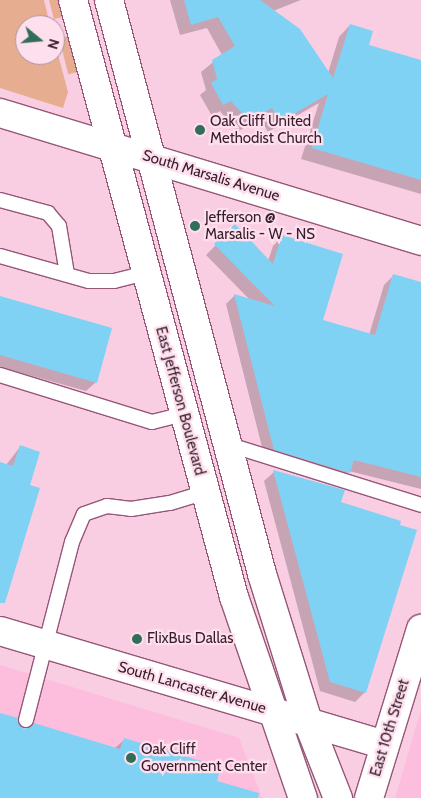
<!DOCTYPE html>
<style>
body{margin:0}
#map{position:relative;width:421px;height:798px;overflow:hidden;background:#f9cde2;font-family:Cabin,sans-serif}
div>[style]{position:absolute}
.built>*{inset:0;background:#fdbddd}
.green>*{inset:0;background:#e6ad91;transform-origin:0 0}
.shadow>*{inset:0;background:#0003}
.building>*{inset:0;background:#80d2f5}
.roads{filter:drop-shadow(1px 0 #965678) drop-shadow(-1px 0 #965678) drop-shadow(0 1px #965678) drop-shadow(0 -1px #965678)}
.lane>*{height:14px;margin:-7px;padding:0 7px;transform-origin:7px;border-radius:7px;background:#fff}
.street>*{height:28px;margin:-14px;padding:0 14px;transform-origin:14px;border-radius:14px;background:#fff}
.secondary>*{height:28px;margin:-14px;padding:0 14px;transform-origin:14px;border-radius:14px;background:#fff}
.dots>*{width:14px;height:14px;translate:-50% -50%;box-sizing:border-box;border:2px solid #fddfed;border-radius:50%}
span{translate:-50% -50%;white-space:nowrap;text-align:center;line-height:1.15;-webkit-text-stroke:4.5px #fddfed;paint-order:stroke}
.poi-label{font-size:15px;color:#371c2a}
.left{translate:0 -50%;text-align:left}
.street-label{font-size:15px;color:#371c2a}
.north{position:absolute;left:15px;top:15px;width:50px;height:50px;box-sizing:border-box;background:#fddfed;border:1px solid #ae919f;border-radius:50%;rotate:107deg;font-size:14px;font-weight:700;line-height:20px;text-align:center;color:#371c2a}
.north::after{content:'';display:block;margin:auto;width:18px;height:22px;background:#316d58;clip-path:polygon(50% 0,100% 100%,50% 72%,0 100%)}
</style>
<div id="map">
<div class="built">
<div style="clip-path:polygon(0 665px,239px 738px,262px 798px,0 798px)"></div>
<div style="clip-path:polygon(421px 710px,421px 798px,395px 798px)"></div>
</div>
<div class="green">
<div style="clip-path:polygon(0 0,44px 0,50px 25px,25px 25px,25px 55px,55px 55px,55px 43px,68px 92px,63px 108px,0 88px)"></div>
<div style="clip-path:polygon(49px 0,59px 0,64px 17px,54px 19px)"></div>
<div style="left:69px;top:36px;width:37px;height:10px;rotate:76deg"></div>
</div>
<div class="shadow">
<div style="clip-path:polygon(170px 0,301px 0,273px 11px,328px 73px,339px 37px,350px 25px,368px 45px,421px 62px,421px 194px,301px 159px,319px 103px,268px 132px,260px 118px,237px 132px,220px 111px,212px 116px,200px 95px,206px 90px,201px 72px,222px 55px,207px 28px,180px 35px)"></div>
<div style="clip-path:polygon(235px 226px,268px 261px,273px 246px,282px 237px,321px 321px,369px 335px,384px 285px,394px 275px,421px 283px,421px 489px,349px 471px,339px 482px,265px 459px,226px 304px,235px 295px,250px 300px,206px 255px)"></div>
<div style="clip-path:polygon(0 297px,96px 382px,86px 391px,0 367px)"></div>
<div style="clip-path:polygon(20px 447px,0 585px,0 463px,6px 465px)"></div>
<div style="clip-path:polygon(274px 472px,340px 503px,365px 692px,355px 702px,320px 691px,264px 481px)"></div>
<div style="clip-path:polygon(0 714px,17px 719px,23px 730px,115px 748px,124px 740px,216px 782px,234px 798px,0 798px)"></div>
</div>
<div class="building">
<div style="clip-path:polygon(184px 0,260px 0,300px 29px,333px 78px,350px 24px,373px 31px,369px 45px,421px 60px,421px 180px,312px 148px,328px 94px,280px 122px,272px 108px,249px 121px,231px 101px,223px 105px,211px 83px,217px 79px,212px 60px,235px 46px,218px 17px,191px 25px)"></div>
<div style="clip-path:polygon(235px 224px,273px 264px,282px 235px,343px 254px,323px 320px,375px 335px,393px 274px,421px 282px,421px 477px,354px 460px,350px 473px,274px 450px,234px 294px,275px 306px,214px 244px)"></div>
<div style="clip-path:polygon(0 296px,112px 328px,97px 383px,0 355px)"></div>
<div style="clip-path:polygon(20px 445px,40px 452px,30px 485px,40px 488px,5px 603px,0 603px,0 462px,13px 466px)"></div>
<div style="clip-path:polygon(273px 470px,345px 490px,341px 502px,401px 521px,400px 525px,417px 530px,366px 693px,330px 682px)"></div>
<div style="clip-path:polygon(0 713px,18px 718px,20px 726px,24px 729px,34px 723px,120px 749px,124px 738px,221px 767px,217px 781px,259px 793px,258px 798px,0 798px)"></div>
</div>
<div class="roads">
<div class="lane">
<div style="left:0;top:200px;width:50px;rotate:15.2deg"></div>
<div style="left:48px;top:213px;width:17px;rotate:50deg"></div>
<div style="left:59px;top:226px;width:49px;rotate:80.5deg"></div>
<div style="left:0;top:256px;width:92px;rotate:15.7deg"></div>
<div style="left:89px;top:281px;width:25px"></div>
<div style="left:114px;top:281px;width:32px;rotate:-14deg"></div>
<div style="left:0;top:375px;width:159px;rotate:17.2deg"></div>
<div style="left:152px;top:422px;width:33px;rotate:-14deg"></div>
<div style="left:230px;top:445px;width:200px;rotate:17.4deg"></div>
<div style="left:26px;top:720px;width:184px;rotate:-75.5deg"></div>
<div style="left:72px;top:542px;width:30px;rotate:-67deg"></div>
<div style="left:84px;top:514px;width:24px;rotate:-19deg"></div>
<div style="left:107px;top:506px;width:24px;rotate:7deg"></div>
<div style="left:131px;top:509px;width:39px;rotate:-9deg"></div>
<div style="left:170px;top:503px;width:37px;rotate:-17deg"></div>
</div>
<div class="street">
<div style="left:0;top:631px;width:401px;rotate:16.5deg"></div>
<div style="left:369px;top:798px;width:177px;rotate:-72.9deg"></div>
</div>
<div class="secondary">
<div style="left:73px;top:0;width:618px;rotate:74.91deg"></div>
<div style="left:234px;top:597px;width:213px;rotate:71.1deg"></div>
<div style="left:109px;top:0;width:594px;rotate:75.07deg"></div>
<div style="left:262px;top:574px;width:155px;rotate:72.7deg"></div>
<div style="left:308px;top:722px;width:82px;rotate:68.5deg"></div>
<div style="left:0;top:113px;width:440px;rotate:16.9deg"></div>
</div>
</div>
<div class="dots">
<div style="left:200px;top:130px;background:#316d58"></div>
<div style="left:195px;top:226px;background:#316d58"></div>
<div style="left:137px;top:639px;background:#316d58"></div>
<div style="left:131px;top:758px;background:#316d58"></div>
</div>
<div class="poi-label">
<span class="left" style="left:210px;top:130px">Oak Cliff United<br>Methodist Church</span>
<span class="left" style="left:205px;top:226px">Jefferson @<br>Marsalis - W - NS</span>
<span class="left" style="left:147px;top:639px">FlixBus Dallas</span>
<span class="left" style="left:141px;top:758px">Oak Cliff<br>Government Center</span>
</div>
<div class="street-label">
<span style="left:211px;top:176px;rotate:17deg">South Marsalis Avenue</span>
<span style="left:180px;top:401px;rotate:75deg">East Jefferson Boulevard</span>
<span style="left:192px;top:688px;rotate:16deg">South Lancaster Avenue</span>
<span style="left:390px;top:728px;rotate:-73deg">East 10th Street</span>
</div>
<div class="north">N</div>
</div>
